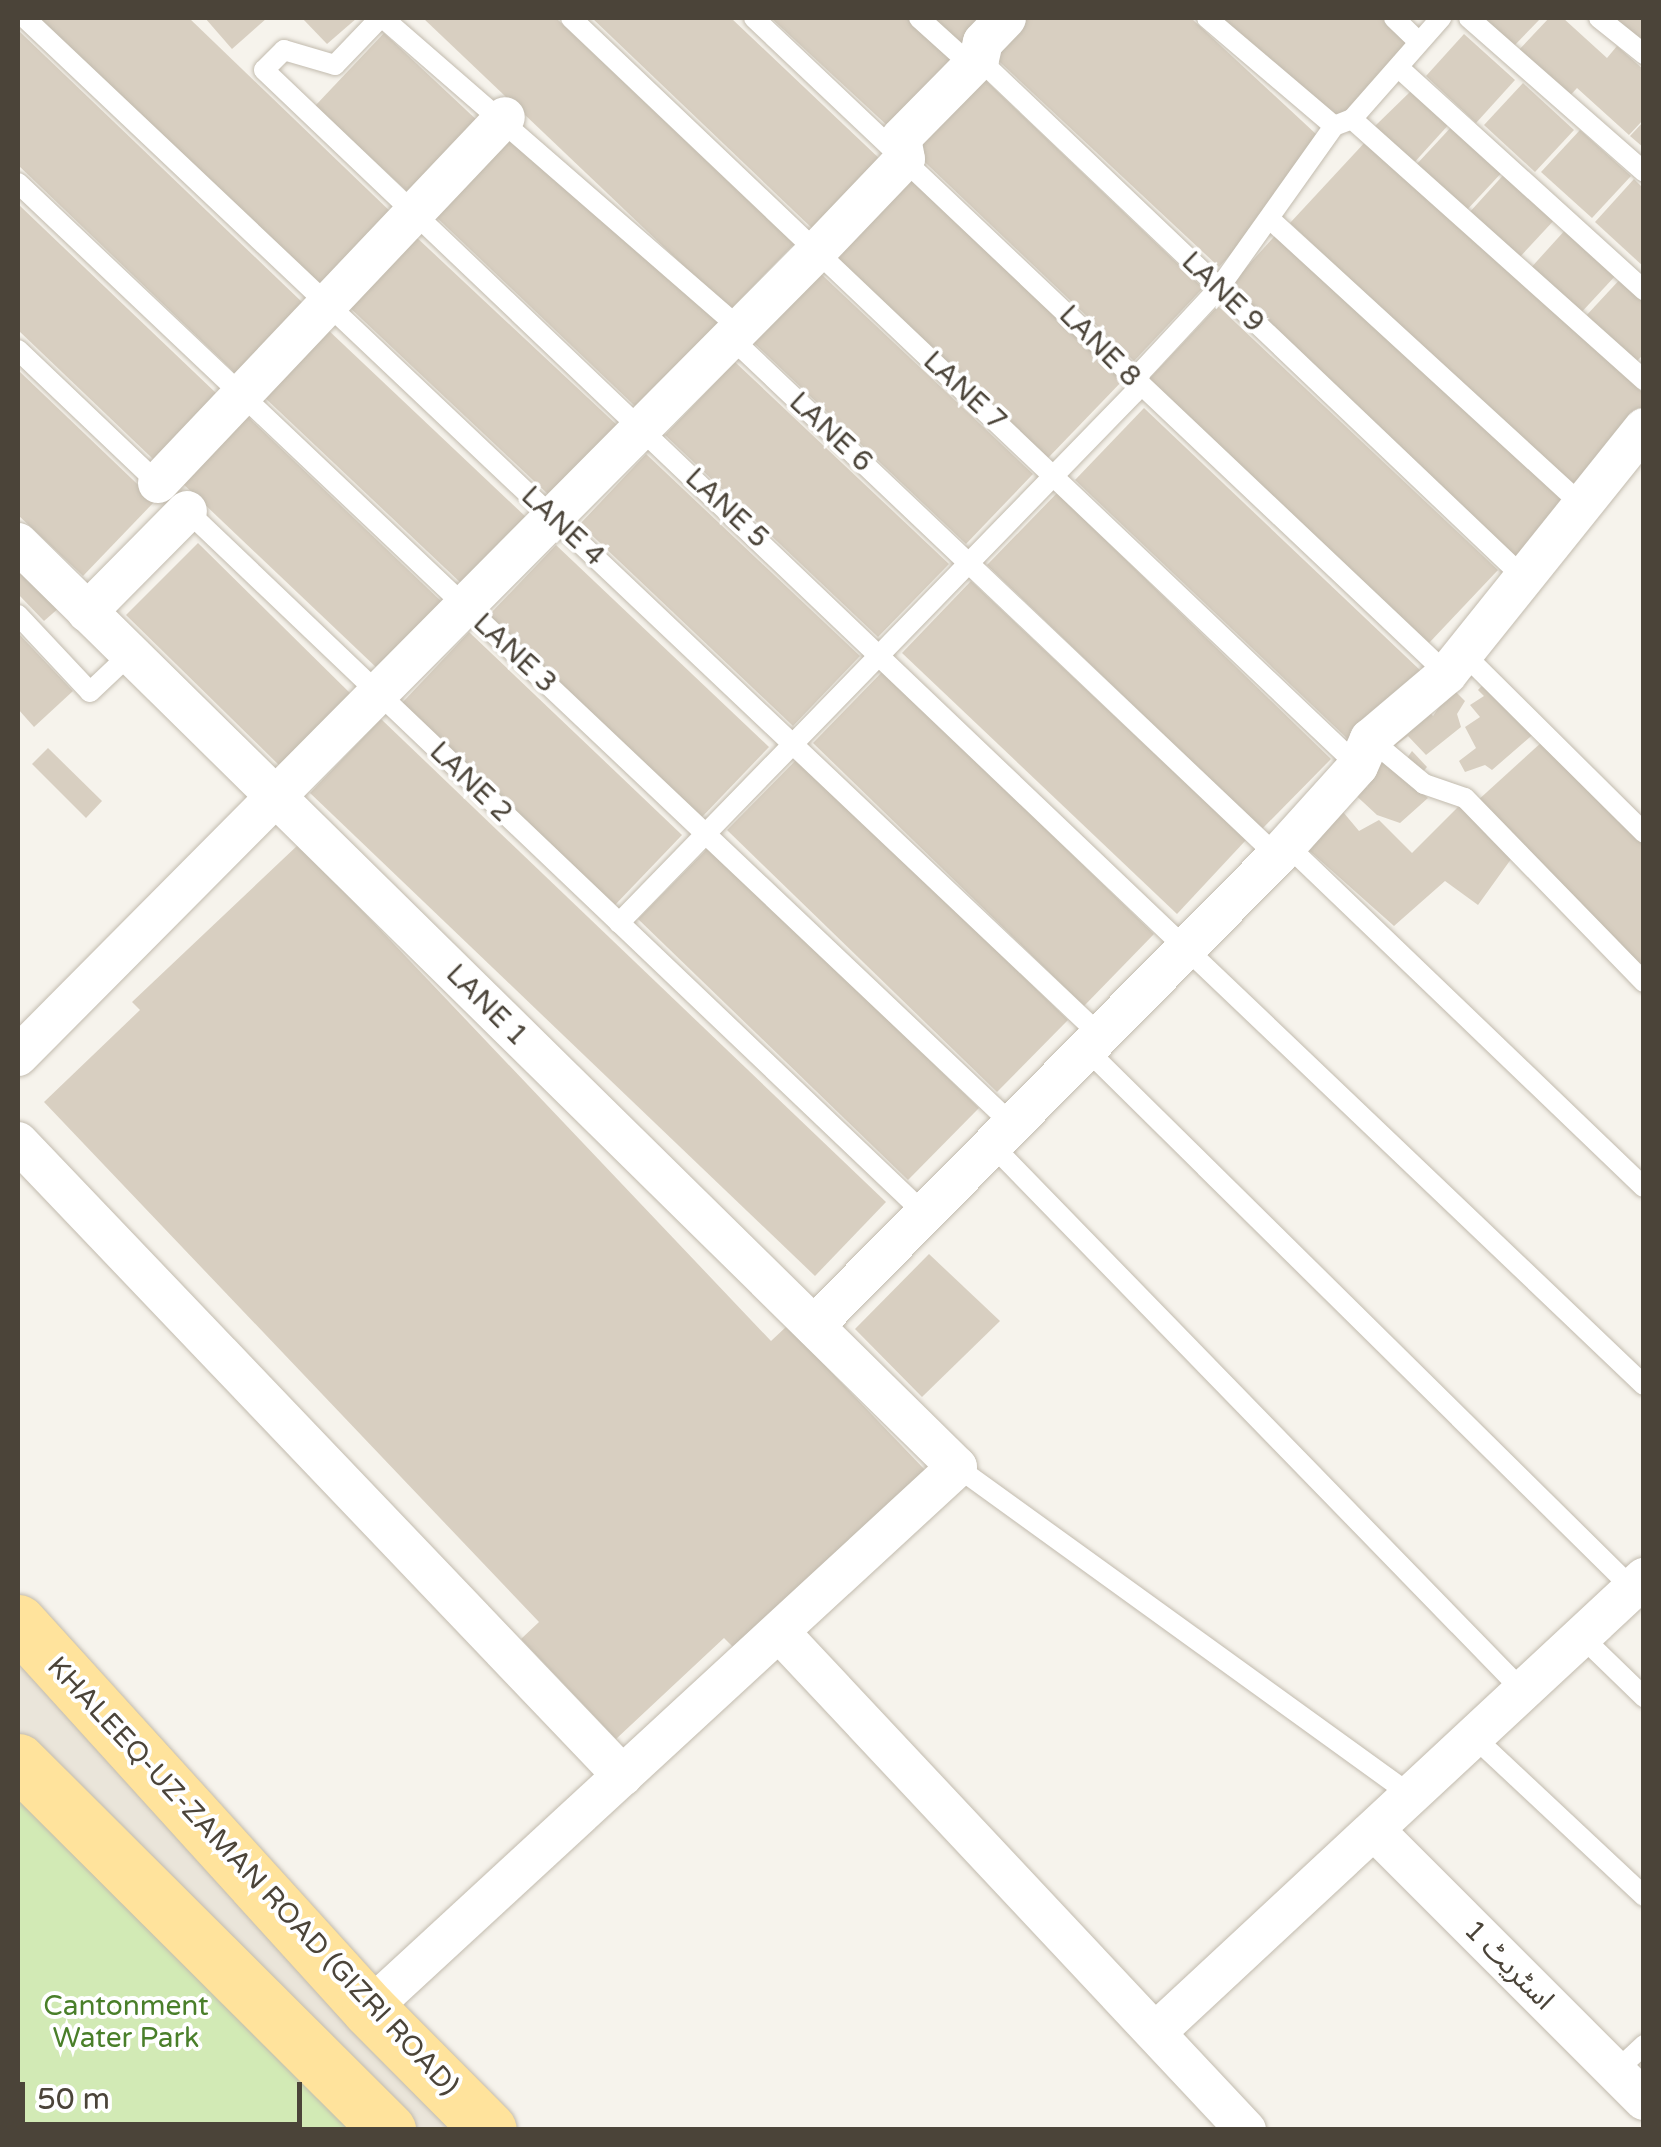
<!DOCTYPE html>
<html>
<head>
<meta charset="utf-8">
<style>
	body { margin:0 }
	#map { position:relative; width:1661px; height:2147px; overflow:hidden; background:#f6f3ec; font-family:"Varela Round","Noto Sans Arabic",sans-serif }
	div>[style] { position:absolute }
	[style*='--x'] { left:calc(var(--x)*1px); top:calc(var(--y)*1px); width:calc(var(--w)*1px); rotate:calc(var(--a)*1deg) }
	.residential>* { inset:0; background:#eae5da }
	.green>* { inset:0; background:#d2eab5 }
	.building>* { inset:0; background:#d8cfc1 }
	.roads { filter:drop-shadow(0 0 2px #c2bbae) drop-shadow(0 0 2px #c2bbae) }
	.lane>* { height:20px; margin:-10px; padding:0 10px; transform-origin:10px; border-radius:10px; background:#fff }
	.street>* { height:40px; margin:-20px; padding:0 20px; transform-origin:20px; border-radius:20px; background:#fff }
	.primary>* { height:55px; margin:-27.5px; padding:0 27.5px; transform-origin:27.5px; border-radius:27.5px; background:#ffe39c }
	span { translate:-50% -50%; white-space:nowrap; text-align:center; line-height:1.15; -webkit-text-stroke:8px #fff; paint-order:stroke }
	.street-label { font-size:28px; color:#4b4439 }
	.park-label { font-size:28px; color:#4a7f2a }
	.frame { position:absolute; inset:0; border:20px solid #4b4439; pointer-events:none }
	.scale { position:absolute; left:20px; top:2082px; width:282px; height:45px; box-sizing:border-box; border:5px solid #4b4439; border-top:0; padding-left:12px; font-size:30px; line-height:35px; white-space:nowrap; color:#4b4439; -webkit-text-stroke:8px #fff; paint-order:stroke }
</style>
</head>
<body>
<div id="map">
	<div class="residential">
		<i style="clip-path:polygon(18px 1652px,456px 2129px,18px 2129px)"></i>
	</div>
	<div class="green">
		<i style="clip-path:polygon(18px 1761px,388px 2129px,18px 2129px)"></i>
	</div>
	<div class="building">
		<i style="clip-path:polygon(39px 18px,189px 18px,394px 215px,322px 289px)"></i>
		<i style="clip-path:polygon(205px 18px,267px 18px,232px 49px)"></i>
		<i style="clip-path:polygon(302px 18px,357px 18px,327px 44px)"></i>
		<i style="clip-path:polygon(423px 18px,556px 18px,794px 244px,730px 310px)"></i>
		<i style="clip-path:polygon(592px 18px,731px 18px,882px 161px,815px 231px)"></i>
		<i style="clip-path:polygon(771px 18px,909px 18px,959px 65px,891px 129px)"></i>
		<i style="clip-path:polygon(926px 18px,994px 18px,962px 51px)"></i>
		<i style="clip-path:polygon(1019px 18px,1191px 18px,1331px 148px,1219px 267px,988px 51px)"></i>
		<i style="clip-path:polygon(1208px 18px,1393px 18px,1422px 44px,1336px 136px)"></i>
		<i style="clip-path:polygon(1478px 18px,1541px 18px,1512px 48px)"></i>
		<i style="clip-path:polygon(1549px 18px,1563px 18px,1607px 58px,1617px 46px,1644px 70px,1644px 119px,1629px 135px,1577px 88px,1567px 99px,1516px 53px)"></i>
		<i style="clip-path:polygon(1610px 18px,1644px 18px,1644px 41px)"></i>
		<i style="clip-path:polygon(18px 30px,303px 303px,235px 373px,18px 165px)"></i>
		<i style="clip-path:polygon(384px 33px,481px 124px,412px 196px,315px 106px)"></i>
		<i style="clip-path:polygon(1464px 34px,1515px 80px,1476px 123px,1426px 76px)"></i>
		<i style="clip-path:polygon(979px 74px,1203px 288px,1134px 361px,909px 147px)"></i>
		<i style="clip-path:polygon(1523px 83px,1574px 130px,1535px 172px,1484px 125px)"></i>
		<i style="clip-path:polygon(1413px 89px,1451px 122px,1412px 165px,1374px 127px)"></i>
		<i style="clip-path:polygon(1644px 121px,1644px 148px,1630px 136px)"></i>
		<i style="clip-path:polygon(1454px 124px,1505px 169px,1465px 212px,1415px 166px)"></i>
		<i style="clip-path:polygon(1580px 130px,1631px 176px,1592px 218px,1541px 172px)"></i>
		<i style="clip-path:polygon(510px 132px,720px 321px,637px 408px,432px 213px)"></i>
		<i style="clip-path:polygon(1367px 140px,1644px 394px,1644px 411px,1573px 487px,1290px 223px)"></i>
		<i style="clip-path:polygon(1507px 171px,1557px 217px,1518px 259px,1468px 214px)"></i>
		<i style="clip-path:polygon(914px 175px,1126px 377px,1047px 459px,835px 258px)"></i>
		<i style="clip-path:polygon(1634px 179px,1644px 189px,1644px 267px,1595px 222px)"></i>
		<i style="clip-path:polygon(18px 204px,216px 393px,153px 459px,18px 330px)"></i>
		<i style="clip-path:polygon(1567px 228px,1617px 274px,1578px 316px,1528px 271px)"></i>
		<i style="clip-path:polygon(1280px 230px,1570px 503px,1517px 559px,1227px 289px)"></i>
		<i style="clip-path:polygon(414px 235px,618px 426px,551px 497px,347px 305px)"></i>
		<i style="clip-path:polygon(819px 272px,1033px 474px,966px 544px,753px 342px)"></i>
		<i style="clip-path:polygon(1623px 276px,1644px 295px,1644px 354px,1634px 364px,1584px 318px)"></i>
		<i style="clip-path:polygon(1218px 306px,1498px 570px,1429px 643px,1149px 379px)"></i>
		<i style="clip-path:polygon(326px 328px,527px 518px,463px 585px,262px 395px)"></i>
		<i style="clip-path:polygon(735px 362px,949px 564px,878px 637px,665px 435px)"></i>
		<i style="clip-path:polygon(18px 370px,155px 501px,83px 576px,18px 515px)"></i>
		<i style="clip-path:polygon(1144px 408px,1421px 671px,1352px 743px,1075px 480px)"></i>
		<i style="clip-path:polygon(245px 414px,443px 603px,379px 670px,180px 481px)"></i>
		<i style="clip-path:polygon(646px 454px,860px 656px,793px 726px,580px 524px)"></i>
		<i style="clip-path:polygon(1057px 493px,1331px 759px,1262px 829px,987px 565px)"></i>
		<i style="clip-path:polygon(198px 543px,356px 699px,285px 771px,126px 615px)"></i>
		<i style="clip-path:polygon(556px 545px,769px 747px,702px 817px,489px 615px)"></i>
		<i style="clip-path:polygon(18px 564px,60px 607px,44px 621px,18px 594px)"></i>
		<i style="clip-path:polygon(971px 581px,1246px 840px,1177px 914px,902px 653px)"></i>
		<i style="clip-path:polygon(469px 632px,682px 835px,615px 905px,402px 703px)"></i>
		<i style="clip-path:polygon(18px 633px,73px 691px,34px 727px,18px 709px)"></i>
		<i style="clip-path:polygon(883px 671px,1154px 934px,1084px 1006px,813px 743px)"></i>
		<i style="clip-path:polygon(1489px 678px,1537px 731px,1492px 770px,1485px 765px,1465px 772px,1459px 761px,1476px 748px,1465px 727px,1480px 717px,1470px 705px,1484px 696px,1478px 690px)"></i>
		<i style="clip-path:polygon(1452px 688px,1465px 701px,1457px 714px,1461px 727px,1426px 755px,1408px 736px,1396px 745px,1377px 728px,1414px 695px,1433px 716px)"></i>
		<i style="clip-path:polygon(381px 719px,886px 1202px,815px 1276px,310px 793px)"></i>
		<i style="clip-path:polygon(1543px 741px,1644px 842px,1644px 969px,1476px 802px)"></i>
		<i style="clip-path:polygon(48px 748px,102px 801px,86px 818px,32px 764px)"></i>
		<i style="clip-path:polygon(1412px 751px,1427px 767px,1421px 774px,1405px 761px)"></i>
		<i style="clip-path:polygon(1380px 754px,1428px 798px,1400px 823px,1377px 815px,1336px 777px,1346px 765px,1368px 788px,1362px 774px)"></i>
		<i style="clip-path:polygon(798px 758px,1068px 1020px,997px 1092px,727px 830px)"></i>
		<i style="clip-path:polygon(1333px 800px,1359px 831px,1379px 820px,1412px 853px,1459px 806px,1514px 855px,1478px 905px,1445px 881px,1394px 926px,1294px 837px)"></i>
		<i style="clip-path:polygon(299px 844px,771px 1341px,787px 1326px,926px 1471px,736px 1650px,724px 1638px,616px 1739px,521px 1639px,539px 1622px,44px 1102px,140px 1010px,132px 1002px)"></i>
		<i style="clip-path:polygon(709px 847px,979px 1108px,908px 1180px,638px 919px)"></i>
		<i style="clip-path:polygon(929px 1254px,1000px 1321px,922px 1397px,855px 1329px)"></i>
	</div>
	<div class="roads">
		<div class="lane">
			<i style="--x:25;--y:18;--w:1481;--a:43.41"></i>
			<i style="--x:380;--y:18;--w:65;--a:133.8"></i>
			<i style="--x:335;--y:65;--w:53;--a:-163.6"></i>
			<i style="--x:284;--y:50;--w:28;--a:135"></i>
			<i style="--x:264;--y:70;--w:1906;--a:43.62"></i>
			<i style="--x:383;--y:18;--w:462;--a:41"></i>
			<i style="--x:732;--y:321;--w:31;--a:68"></i>
			<i style="--x:744;--y:350;--w:735;--a:43.51"></i>
			<i style="--x:571;--y:18;--w:1086;--a:43.54"></i>
			<i style="--x:754;--y:18;--w:954;--a:43.43"></i>
			<i style="--x:919;--y:18;--w:55;--a:42.1"></i>
			<i style="--x:960;--y:55;--w:19;--a:12"></i>
			<i style="--x:979;--y:59;--w:748;--a:43.59"></i>
			<i style="--x:1207;--y:18;--w:167;--a:40.4"></i>
			<i style="--x:1394;--y:18;--w:30;--a:44"></i>
			<i style="--x:1469;--y:18;--w:233;--a:41.3"></i>
			<i style="--x:1599;--y:18;--w:58;--a:38.7"></i>
			<i style="--x:1399;--y:68;--w:331;--a:42.2"></i>
			<i style="--x:1352;--y:119;--w:392;--a:41.8"></i>
			<i style="--x:18;--y:183;--w:1369;--a:43.43"></i>
			<i style="--x:1270;--y:219;--w:419;--a:42.5"></i>
			<i style="--x:18;--y:350;--w:197;--a:43.6"></i>
			<i style="--x:182;--y:506;--w:1026;--a:43.62"></i>
			<i style="--x:18;--y:615;--w:105;--a:46.9"></i>
			<i style="--x:90;--y:692;--w:55;--a:-43.5"></i>
			<i style="--x:1463;--y:653;--w:255;--a:44.8"></i>
			<i style="--x:1370;--y:739;--w:70;--a:39.8"></i>
			<i style="--x:1424;--y:784;--w:43;--a:18.9"></i>
			<i style="--x:1465;--y:798;--w:257;--a:45.8"></i>
			<i style="--x:1287;--y:845;--w:494;--a:43.8"></i>
			<i style="--x:619;--y:923;--w:739;--a:-45.82"></i>
			<i style="--x:1134;--y:393;--w:22;--a:-72"></i>
			<i style="--x:1141;--y:372;--w:115;--a:-47.1"></i>
			<i style="--x:1219;--y:288;--w:199;--a:-54.6"></i>
			<i style="--x:1334;--y:126;--w:19;--a:-21"></i>
			<i style="--x:1352;--y:119;--w:135;--a:-48.6"></i>
			<i style="--x:1087;--y:1050;--w:766;--a:44.63"></i>
			<i style="--x:992;--y:1145;--w:762;--a:45.8"></i>
			<i style="--x:957;--y:1467;--w:560;--a:35.85"></i>
			<i style="--x:1581;--y:1636;--w:88;--a:44.1"></i>
			<i style="--x:1474;--y:1737;--w:233;--a:43.1"></i>
			<i style="--x:1615;--y:2072;--w:40;--a:-43"></i>
		</div>
		<div class="street">
			<i style="--x:158;--y:483;--w:504;--a:-46.53"></i>
			<i style="--x:18;--y:543;--w:1317;--a:44.54"></i>
			<i style="--x:957;--y:1467;--w:800;--a:137.33"></i>
			<i style="--x:87;--y:612;--w:142;--a:-45.3"></i>
			<i style="--x:18;--y:1056;--w:1134;--a:-45.21"></i>
			<i style="--x:817;--y:251;--w:127;--a:-46.3"></i>
			<i style="--x:905;--y:159;--w:21;--a:-101"></i>
			<i style="--x:901;--y:138;--w:111;--a:-45.4"></i>
			<i style="--x:979;--y:59;--w:17;--a:-77"></i>
			<i style="--x:983;--y:42;--w:33;--a:-46"></i>
			<i style="--x:18;--y:1142;--w:876;--a:46.34"></i>
			<i style="--x:814;--y:1326;--w:660;--a:-45.43"></i>
			<i style="--x:1277;--y:856;--w:121;--a:-48"></i>
			<i style="--x:1358;--y:766;--w:30;--a:-66"></i>
			<i style="--x:1370;--y:739;--w:101;--a:-40.2"></i>
			<i style="--x:1447;--y:674;--w:315;--a:-51.3"></i>
			<i style="--x:781;--y:1634;--w:680;--a:46.85"></i>
			<i style="--x:1374;--y:1830;--w:382;--a:45"></i>
			<i style="--x:1156;--y:2032;--w:667;--a:-42.93"></i>
		</div>
		<div class="primary">
			<i style="--x:18;--y:1622;--w:522;--a:47.79"></i>
			<i style="--x:369;--y:2009;--w:170;--a:45.2"></i>
			<i style="--x:18;--y:1761;--w:523;--a:44.92"></i>
		</div>
	</div>
	<div class="street-label">
		<span style="left:1223px;top:292px;rotate:44deg">LANE 9</span>
		<span style="left:1100px;top:346px;rotate:45deg">LANE 8</span>
		<span style="left:965px;top:391px;rotate:43deg">LANE 7</span>
		<span style="left:831px;top:432px;rotate:43deg">LANE 6</span>
		<span style="left:727px;top:508px;rotate:43deg">LANE 5</span>
		<span style="left:563px;top:526px;rotate:43deg">LANE 4</span>
		<span style="left:515px;top:653px;rotate:43deg">LANE 3</span>
		<span style="left:471px;top:782px;rotate:44deg">LANE 2</span>
		<span style="left:487px;top:1005px;rotate:45deg">LANE 1</span>
		<span style="left:253px;top:1876px;rotate:47deg">KHALEEQ-UZ-ZAMAN ROAD (GIZRI ROAD)</span>
		<span style="left:1509px;top:1965px;rotate:45deg">اسٹریٹ 1</span>
	</div>
	<div class="park-label">
		<span style="left:126px;top:2022px">Cantonment<br>Water Park</span>
	</div>
	<div class="frame"></div>
	<div class="scale">50 m</div>
</div>
</body>
</html>
